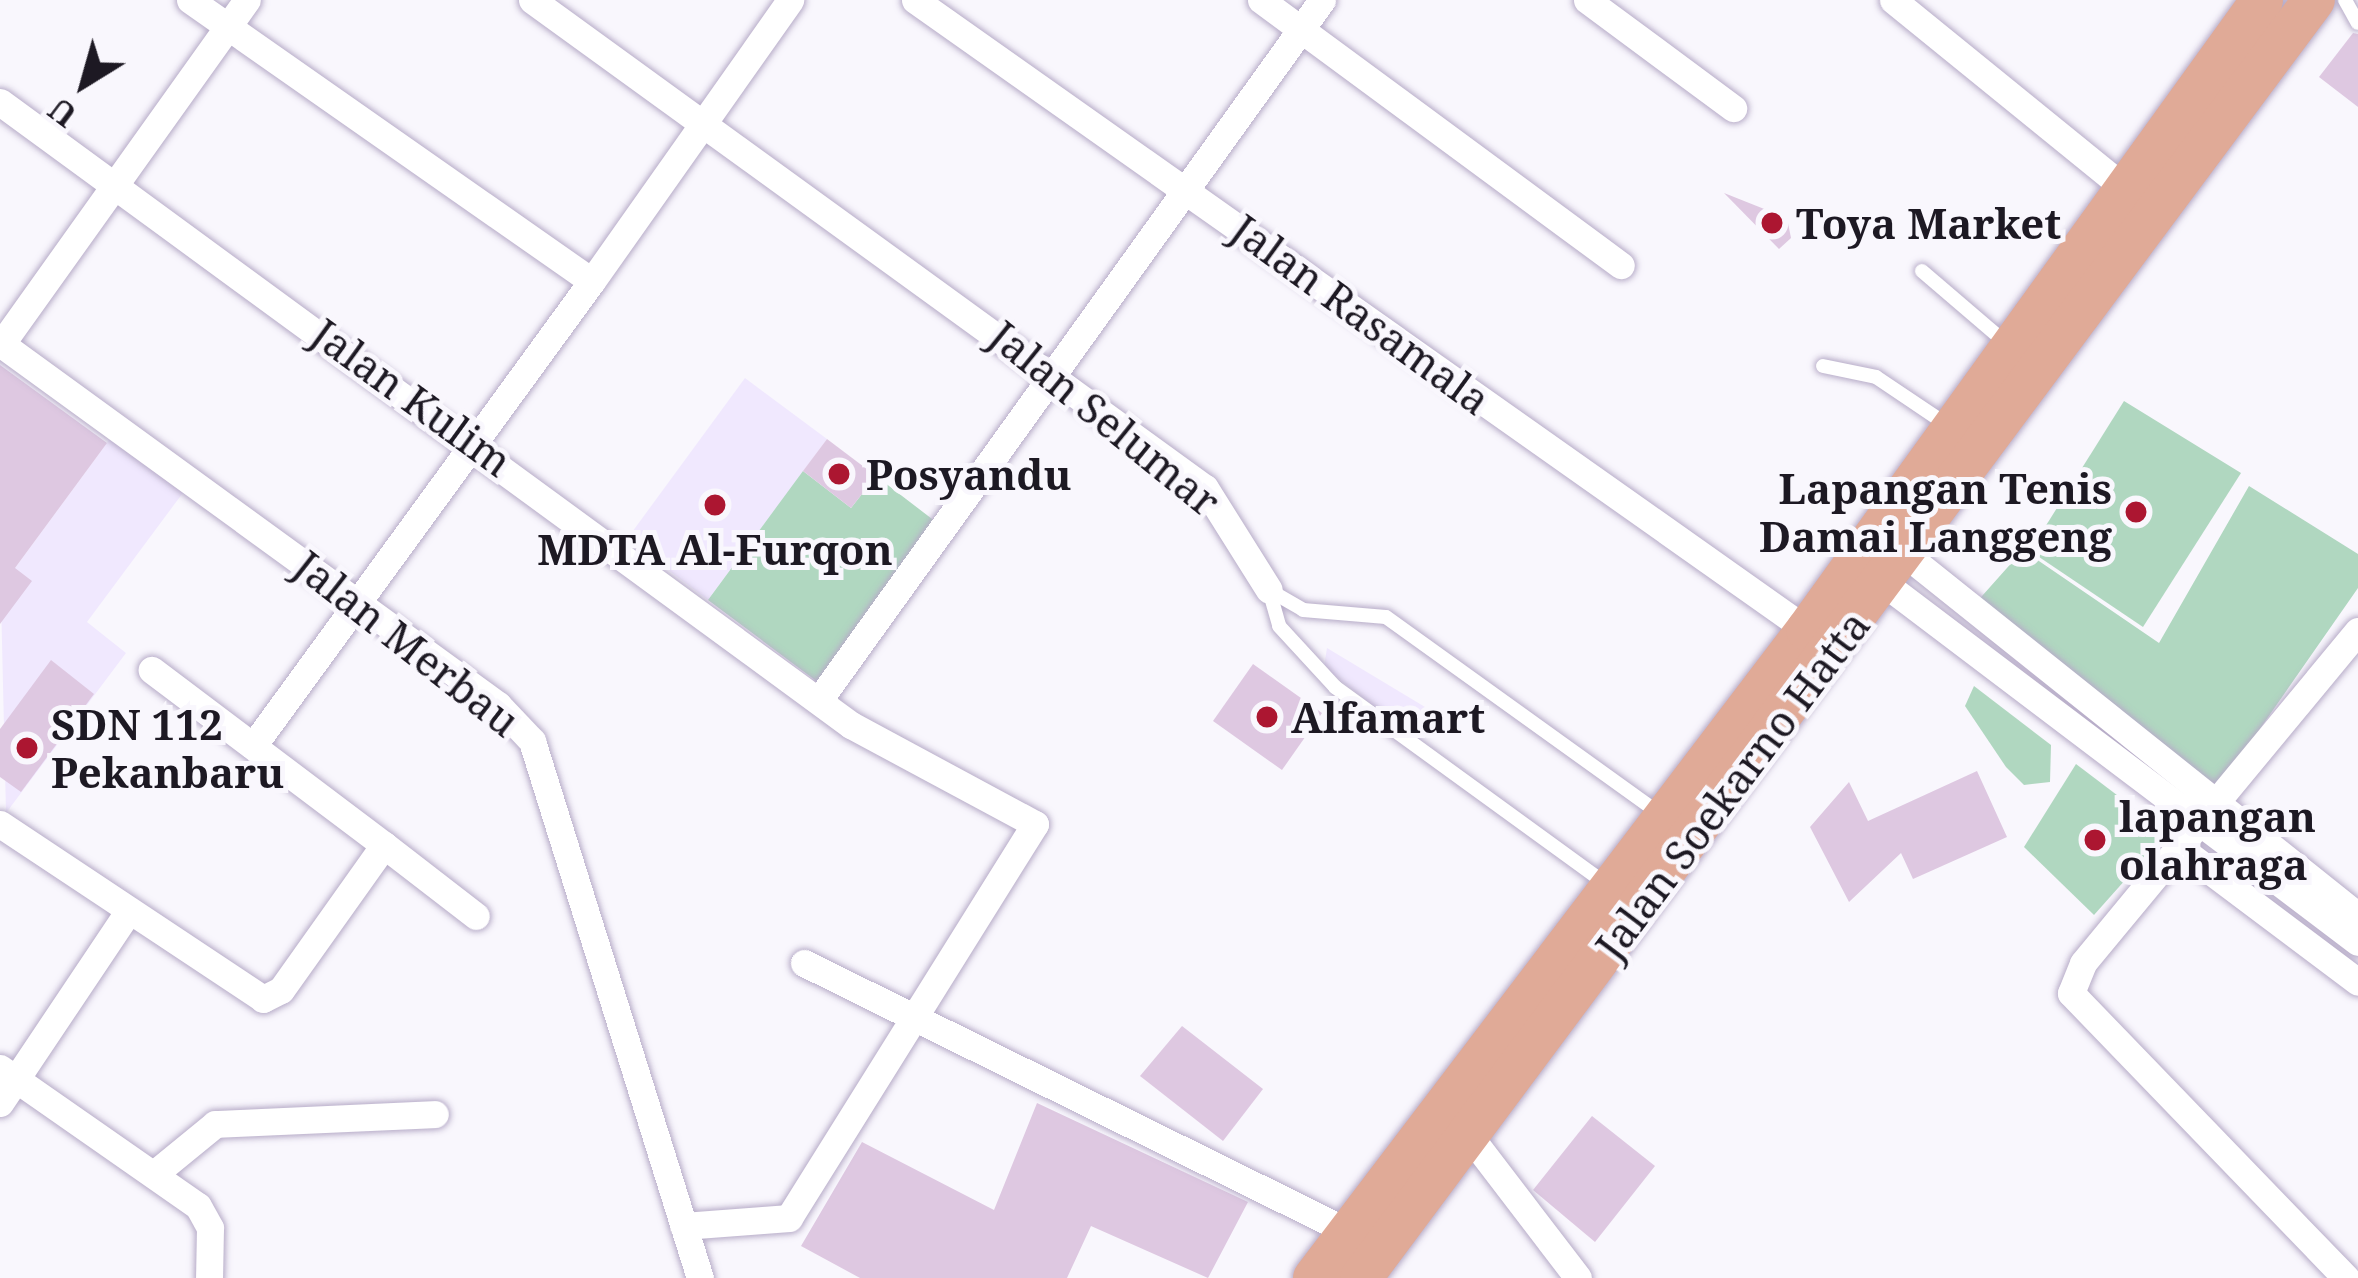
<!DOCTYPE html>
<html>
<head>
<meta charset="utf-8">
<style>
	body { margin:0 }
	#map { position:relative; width:2358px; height:1278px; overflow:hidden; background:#f9f7fd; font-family:"Noto Serif",serif }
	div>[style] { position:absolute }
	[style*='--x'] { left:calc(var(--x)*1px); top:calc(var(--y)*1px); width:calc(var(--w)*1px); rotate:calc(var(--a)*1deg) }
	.built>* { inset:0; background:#f0e8fe }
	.green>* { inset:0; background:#b0d7c0 }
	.building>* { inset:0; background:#dec8e1 }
	.roads { filter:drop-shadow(0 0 3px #b7acc8) drop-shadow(0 0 3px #b7acc8) }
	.service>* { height:14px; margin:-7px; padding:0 7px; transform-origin:7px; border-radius:7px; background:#fff }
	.minor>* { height:27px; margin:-13.5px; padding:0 13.5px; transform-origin:13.5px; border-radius:13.5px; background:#fff }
	.primary>* { height:42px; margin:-21px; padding:0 21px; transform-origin:21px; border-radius:21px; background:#e0aa97 }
	.dots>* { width:33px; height:33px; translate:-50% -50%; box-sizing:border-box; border:6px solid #f9f7fd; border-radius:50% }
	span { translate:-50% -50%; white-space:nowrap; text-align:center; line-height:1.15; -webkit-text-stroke:10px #f9f7fd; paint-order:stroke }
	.poi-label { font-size:42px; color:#1d1923; font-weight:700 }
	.left { translate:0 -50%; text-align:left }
	.right { translate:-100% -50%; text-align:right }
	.street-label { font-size:42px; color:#1d1923 }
	.north { position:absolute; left:24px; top:24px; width:120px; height:120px; -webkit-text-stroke:9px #f9f7fd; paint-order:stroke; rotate:217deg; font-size:33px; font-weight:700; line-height:48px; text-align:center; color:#1d1923 }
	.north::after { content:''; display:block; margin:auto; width:42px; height:54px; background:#1d1923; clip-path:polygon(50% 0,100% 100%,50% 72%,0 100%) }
</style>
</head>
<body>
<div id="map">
	<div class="built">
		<i style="clip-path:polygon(745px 378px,827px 439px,708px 600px,627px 539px)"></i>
		<i style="clip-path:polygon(112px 436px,185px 490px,87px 622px,126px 653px,6px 813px,0 557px,15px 568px)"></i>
		<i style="clip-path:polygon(1327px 648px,1425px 707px,1424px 729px,1402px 729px,1324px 667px)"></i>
	</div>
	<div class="green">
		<i style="clip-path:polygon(2124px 401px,2241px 473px,2143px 627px,2030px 551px)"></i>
		<i style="clip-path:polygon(803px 471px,851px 508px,876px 476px,936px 522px,819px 683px,708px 600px)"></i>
		<i style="clip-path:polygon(2249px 486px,2358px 554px,2358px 588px,2218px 789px,1974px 605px,2023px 550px,2159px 643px)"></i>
		<i style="clip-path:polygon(1974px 686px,2051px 745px,2050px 782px,2024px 785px,2006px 767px,1965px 706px)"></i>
		<i style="clip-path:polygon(2076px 764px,2167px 833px,2094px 915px,2024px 847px)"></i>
	</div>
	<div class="building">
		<i style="clip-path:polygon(2353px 33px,2358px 34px,2358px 107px,2319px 77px)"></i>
		<i style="clip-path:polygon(1724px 193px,1787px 218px,1791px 238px,1779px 249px)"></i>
		<i style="clip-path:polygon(0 365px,107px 443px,15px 568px,32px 581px,0 624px)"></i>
		<i style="clip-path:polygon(827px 439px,876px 476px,851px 508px,803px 471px)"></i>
		<i style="clip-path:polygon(51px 660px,94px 694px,21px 792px,0 777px,0 729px)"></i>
		<i style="clip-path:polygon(1253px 664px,1322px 713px,1282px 770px,1213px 721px)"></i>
		<i style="clip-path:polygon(1977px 771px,2007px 837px,1913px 879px,1901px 853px,1849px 902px,1810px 827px,1849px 782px,1868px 821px)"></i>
		<i style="clip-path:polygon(1182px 1026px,1263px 1089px,1223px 1141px,1140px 1076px)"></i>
		<i style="clip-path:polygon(1037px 1103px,1248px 1202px,1208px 1278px,1091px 1226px,1067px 1278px,860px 1278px,801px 1246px,862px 1142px,994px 1210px)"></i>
		<i style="clip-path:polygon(1592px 1116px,1655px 1166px,1595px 1242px,1533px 1190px)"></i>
	</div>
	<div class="roads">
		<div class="service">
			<i style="--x:2345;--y:0;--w:26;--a:61"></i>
			<i style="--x:1922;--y:271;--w:111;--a:40.6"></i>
			<i style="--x:1823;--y:366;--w:54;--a:11.7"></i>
			<i style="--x:1876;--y:377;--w:84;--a:33.9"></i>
			<i style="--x:1269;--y:590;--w:39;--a:30"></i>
			<i style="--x:1303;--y:610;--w:83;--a:4.8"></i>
			<i style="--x:1386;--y:617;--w:337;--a:35.7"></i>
			<i style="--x:1269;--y:590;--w:37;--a:74"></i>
			<i style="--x:1279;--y:626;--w:83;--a:47.4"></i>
			<i style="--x:1335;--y:687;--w:335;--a:36"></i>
		</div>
		<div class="minor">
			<i style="--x:190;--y:0;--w:490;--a:35"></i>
			<i style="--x:592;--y:281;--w:344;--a:-54.8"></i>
			<i style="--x:532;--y:0;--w:831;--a:35.95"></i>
			<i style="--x:1205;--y:488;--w:120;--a:57.9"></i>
			<i style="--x:915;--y:0;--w:1092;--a:35.23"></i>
			<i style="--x:1261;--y:0;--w:447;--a:36.4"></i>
			<i style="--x:1587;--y:0;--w:182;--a:36.5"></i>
			<i style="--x:1893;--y:0;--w:295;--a:39.1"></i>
			<i style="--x:0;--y:102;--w:1055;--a:36.21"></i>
			<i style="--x:851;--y:725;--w:209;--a:28.3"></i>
			<i style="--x:1035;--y:824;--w:464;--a:122"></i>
			<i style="--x:789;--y:1218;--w:106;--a:175.7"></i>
			<i style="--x:0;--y:343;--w:616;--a:36.01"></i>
			<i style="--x:498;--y:705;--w:50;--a:46.6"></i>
			<i style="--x:532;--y:741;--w:563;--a:72.63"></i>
			<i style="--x:0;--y:346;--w:425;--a:-54.5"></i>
			<i style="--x:1905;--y:554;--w:580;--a:38.63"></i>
			<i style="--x:1885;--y:584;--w:593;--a:37.12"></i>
			<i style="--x:819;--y:700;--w:862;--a:-54.3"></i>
			<i style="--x:253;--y:746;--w:575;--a:-53.91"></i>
			<i style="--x:0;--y:824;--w:316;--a:33.6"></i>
			<i style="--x:263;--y:999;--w:20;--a:-27"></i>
			<i style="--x:281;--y:990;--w:178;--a:-54.6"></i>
			<i style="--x:384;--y:845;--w:291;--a:-143"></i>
			<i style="--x:384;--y:845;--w:116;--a:37.7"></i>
			<i style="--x:2181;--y:849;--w:221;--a:36.9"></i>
			<i style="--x:804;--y:963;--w:608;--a:26.27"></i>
			<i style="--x:0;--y:1068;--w:241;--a:34.9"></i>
			<i style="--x:198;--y:1206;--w:25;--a:61"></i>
			<i style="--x:210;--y:1228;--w:50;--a:91.1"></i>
			<i style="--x:0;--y:1103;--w:226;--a:-56.2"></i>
			<i style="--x:1468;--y:1134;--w:181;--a:52.6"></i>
			<i style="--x:154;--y:1174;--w:79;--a:-39.3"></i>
			<i style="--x:215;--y:1124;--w:220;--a:-2.6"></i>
			<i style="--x:2346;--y:1278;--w:396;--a:-134"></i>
			<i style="--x:2071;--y:993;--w:32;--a:-68"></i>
			<i style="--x:2083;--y:963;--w:431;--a:-50.4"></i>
		</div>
		<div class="primary">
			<i style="--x:1314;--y:1278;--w:814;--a:-52.74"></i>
			<i style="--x:1807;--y:630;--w:777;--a:-54.16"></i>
			<i style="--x:1361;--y:1278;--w:1594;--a:-53.29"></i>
		</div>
	</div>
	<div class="dots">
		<i style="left:1772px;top:223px;background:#ac1631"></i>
		<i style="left:839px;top:474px;background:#ac1631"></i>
		<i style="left:715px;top:505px;background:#ac1631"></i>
		<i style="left:2136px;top:512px;background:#ac1631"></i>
		<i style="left:1267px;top:717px;background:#ac1631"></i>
		<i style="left:27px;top:748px;background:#ac1631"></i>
		<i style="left:2095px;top:840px;background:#ac1631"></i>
	</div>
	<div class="poi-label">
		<span class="left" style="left:1796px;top:223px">Toya Market</span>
		<span class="left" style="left:866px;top:474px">Posyandu</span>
		<span class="right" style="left:2112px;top:512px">Lapangan Tenis<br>Damai Langgeng</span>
		<span style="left:715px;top:549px">MDTA Al-Furqon</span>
		<span class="left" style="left:1291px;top:717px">Alfamart</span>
		<span class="left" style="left:51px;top:748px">SDN 112<br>Pekanbaru</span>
		<span class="left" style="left:2119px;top:840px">lapangan<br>olahraga</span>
	</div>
	<div class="street-label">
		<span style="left:1361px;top:314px;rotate:36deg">Jalan Rasamala</span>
		<span style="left:412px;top:397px;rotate:36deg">Jalan Kulim</span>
		<span style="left:1105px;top:418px;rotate:39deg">Jalan Selumar</span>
		<span style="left:407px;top:643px;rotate:38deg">Jalan Merbau</span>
		<span style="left:1732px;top:785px;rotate:-53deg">Jalan Soekarno Hatta</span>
	</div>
	<div class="north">U</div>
</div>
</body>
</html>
